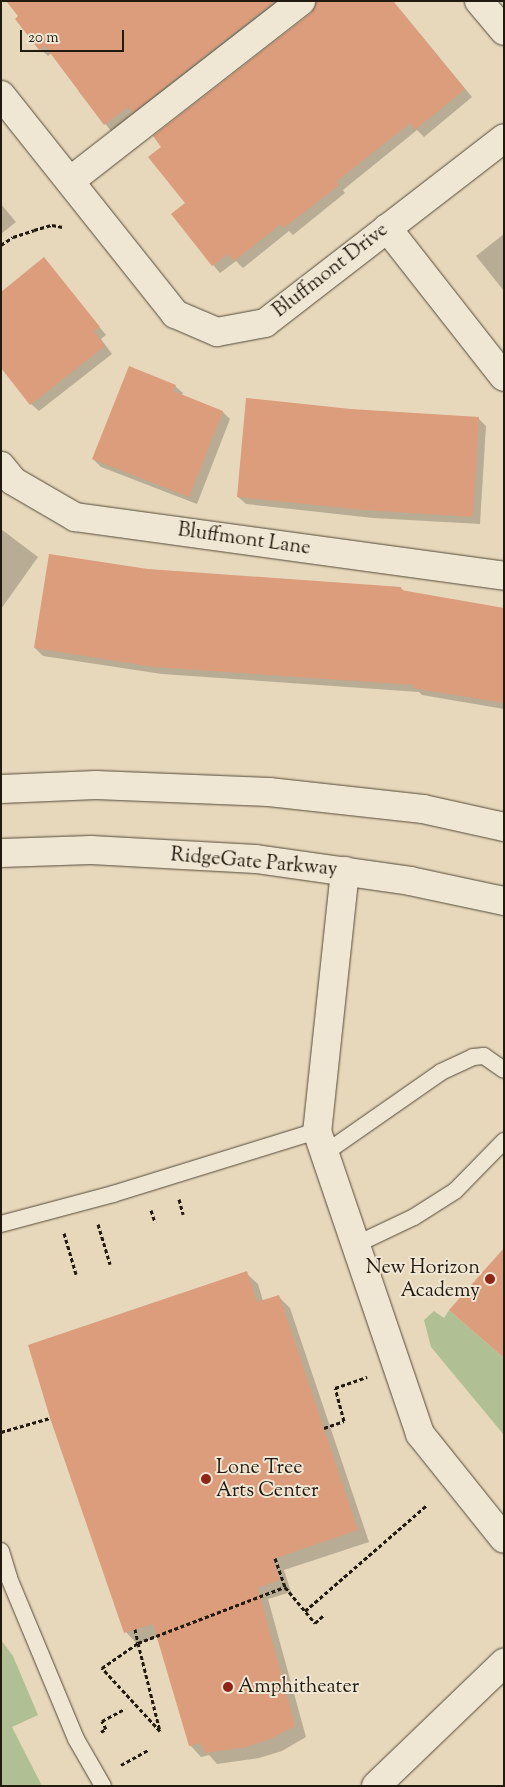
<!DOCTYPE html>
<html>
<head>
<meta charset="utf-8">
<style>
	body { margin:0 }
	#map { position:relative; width:505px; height:1787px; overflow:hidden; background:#e7d8bb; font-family:"Sorts Mill Goudy",serif }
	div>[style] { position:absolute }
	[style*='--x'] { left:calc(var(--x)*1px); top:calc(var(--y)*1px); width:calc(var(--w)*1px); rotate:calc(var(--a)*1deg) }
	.green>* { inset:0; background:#b1c094 }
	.shadow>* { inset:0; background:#0003 }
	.building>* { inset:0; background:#db9d7c }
	.path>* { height:3px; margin-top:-1.5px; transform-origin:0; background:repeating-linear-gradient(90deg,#231a0f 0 4px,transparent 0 6.5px) }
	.roads { filter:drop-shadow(0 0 1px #544a3a) drop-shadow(0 0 1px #544a3a) }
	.lane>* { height:16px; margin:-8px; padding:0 8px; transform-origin:8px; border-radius:8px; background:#efe6d3 }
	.street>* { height:28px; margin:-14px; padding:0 14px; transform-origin:14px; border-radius:14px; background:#efe6d3 }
	.secondary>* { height:28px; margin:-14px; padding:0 14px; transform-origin:14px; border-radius:14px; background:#efe6d3 }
	.dots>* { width:14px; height:14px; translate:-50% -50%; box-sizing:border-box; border:2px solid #efe6d3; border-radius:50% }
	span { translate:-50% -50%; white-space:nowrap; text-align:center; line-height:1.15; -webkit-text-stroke:4px #efe6d3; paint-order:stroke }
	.street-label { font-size:20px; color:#231a0f }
	.poi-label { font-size:20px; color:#231a0f }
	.right { translate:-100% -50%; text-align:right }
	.left { translate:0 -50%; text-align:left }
	.frame { position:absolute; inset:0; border:2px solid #231a0f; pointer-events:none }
	.scale { position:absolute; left:20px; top:30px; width:104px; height:22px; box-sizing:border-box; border:2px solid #231a0f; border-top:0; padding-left:6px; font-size:15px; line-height:18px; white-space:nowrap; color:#231a0f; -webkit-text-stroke:4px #efe6d3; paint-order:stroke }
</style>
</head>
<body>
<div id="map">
	<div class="green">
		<i style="clip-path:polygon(449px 1310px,504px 1358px,504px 1435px,431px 1347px,424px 1320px,434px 1311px,444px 1318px)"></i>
		<i style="clip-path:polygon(1px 1640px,13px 1656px,38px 1715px,12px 1727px,42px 1786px,1px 1786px)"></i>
	</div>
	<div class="shadow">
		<i style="clip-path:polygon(25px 1px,292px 1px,112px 132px,79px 92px,80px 90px,52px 53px,48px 56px,40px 49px,19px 16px)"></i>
		<i style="clip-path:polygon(393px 1px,472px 97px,424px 137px,417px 130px,343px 190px,345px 193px,293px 235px,289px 231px,243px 268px,236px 261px,220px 273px,213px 265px,186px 204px,312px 14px)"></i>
		<i style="clip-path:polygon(1px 204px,16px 222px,1px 234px)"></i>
		<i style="clip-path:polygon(504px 234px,504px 291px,476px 256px)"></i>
		<i style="clip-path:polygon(44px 259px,106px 335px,101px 339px,112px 354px,39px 411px,31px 404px)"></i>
		<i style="clip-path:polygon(175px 386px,183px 393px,182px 395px,223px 412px,230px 419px,197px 504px,101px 467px,93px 459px)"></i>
		<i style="clip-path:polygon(350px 410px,479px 419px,486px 426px,480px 524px,373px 518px,246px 504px,238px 497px)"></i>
		<i style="clip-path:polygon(1px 529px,38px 557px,1px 609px)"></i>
		<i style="clip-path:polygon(148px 571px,401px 588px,405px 592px,504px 609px,504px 709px,422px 695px,419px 692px,162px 674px,43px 656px,35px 648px)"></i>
		<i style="clip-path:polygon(246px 1273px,258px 1284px,263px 1301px,278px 1296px,290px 1308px,369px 1542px,284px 1570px,291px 1592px,268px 1599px,306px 1737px,282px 1751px,259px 1758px,217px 1764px,209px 1755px,201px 1757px,190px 1745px,158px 1637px,137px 1644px,126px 1632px)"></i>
	</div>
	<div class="building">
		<i style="clip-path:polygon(6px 1px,275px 1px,133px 112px,128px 107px,104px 125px,45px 46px,39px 50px,15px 19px,18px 16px)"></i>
		<i style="clip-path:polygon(316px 1px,393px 1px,465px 89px,415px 130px,410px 123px,336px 182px,339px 185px,284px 228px,281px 224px,234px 261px,228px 254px,212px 266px,171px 214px,185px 203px,148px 157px,161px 147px,153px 136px,311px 13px)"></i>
		<i style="clip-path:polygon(44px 257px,100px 327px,94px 331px,105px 346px,30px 405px,1px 368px,1px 292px)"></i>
		<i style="clip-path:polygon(129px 366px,176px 385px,173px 391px,223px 411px,189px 497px,92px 459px)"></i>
		<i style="clip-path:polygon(246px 398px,351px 409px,479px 417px,473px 517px,364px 510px,237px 497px)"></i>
		<i style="clip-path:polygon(49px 554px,148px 569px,401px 587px,401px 590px,504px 608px,504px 703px,413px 688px,414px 685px,154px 667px,34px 648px)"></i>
		<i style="clip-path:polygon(504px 1248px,504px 1358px,449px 1310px)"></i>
		<i style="clip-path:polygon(247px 1271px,257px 1302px,279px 1295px,358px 1530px,273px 1559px,280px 1580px,258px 1588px,295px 1726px,270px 1739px,247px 1747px,205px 1753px,201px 1743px,189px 1746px,153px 1624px,124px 1633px,50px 1418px,28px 1345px)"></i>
	</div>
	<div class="path">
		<i style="--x:1;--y:245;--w:14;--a:-34"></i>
		<i style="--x:13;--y:237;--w:22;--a:-18"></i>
		<i style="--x:34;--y:230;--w:19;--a:-16"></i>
		<i style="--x:52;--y:225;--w:11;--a:10"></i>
		<i style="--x:179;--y:1199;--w:16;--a:75"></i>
		<i style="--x:151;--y:1210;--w:13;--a:72"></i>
		<i style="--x:98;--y:1224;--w:42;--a:73.3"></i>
		<i style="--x:64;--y:1233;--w:43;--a:73.7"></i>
		<i style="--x:324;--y:1428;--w:21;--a:-19"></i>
		<i style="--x:344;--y:1421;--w:34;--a:-105"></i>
		<i style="--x:335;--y:1388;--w:34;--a:-19"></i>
		<i style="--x:1;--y:1432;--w:51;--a:-15.9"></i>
		<i style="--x:275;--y:1558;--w:31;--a:71"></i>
		<i style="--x:305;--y:1611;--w:162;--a:-41"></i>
		<i style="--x:135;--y:1629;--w:14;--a:78"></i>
		<i style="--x:138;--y:1643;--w:91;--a:76"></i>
		<i style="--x:160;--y:1731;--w:86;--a:-132.6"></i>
		<i style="--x:102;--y:1668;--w:44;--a:-34.8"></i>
		<i style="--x:138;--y:1643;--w:157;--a:-20.9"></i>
		<i style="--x:285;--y:1587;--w:47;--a:50.2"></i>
		<i style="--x:315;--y:1623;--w:12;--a:-42"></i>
		<i style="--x:101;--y:1732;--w:6;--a:-31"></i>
		<i style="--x:106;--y:1729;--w:9;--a:-117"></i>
		<i style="--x:102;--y:1721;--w:26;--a:-28"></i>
		<i style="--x:121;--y:1765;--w:31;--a:-29"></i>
	</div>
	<div class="roads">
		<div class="lane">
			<i style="--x:325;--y:1153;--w:141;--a:-34.9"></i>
			<i style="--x:441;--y:1072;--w:35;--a:-25"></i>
			<i style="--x:473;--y:1057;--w:11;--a:-5"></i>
			<i style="--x:484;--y:1056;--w:24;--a:35"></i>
			<i style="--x:1;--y:1224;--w:116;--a:-15"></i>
			<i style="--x:113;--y:1194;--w:214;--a:-17.2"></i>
			<i style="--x:355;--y:1245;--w:65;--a:-25.4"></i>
			<i style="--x:414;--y:1217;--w:49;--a:-32.4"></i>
			<i style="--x:455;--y:1191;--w:70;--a:-45.6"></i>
			<i style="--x:1;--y:1551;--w:28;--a:73"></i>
			<i style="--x:9;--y:1578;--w:174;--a:67.4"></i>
			<i style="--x:76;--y:1739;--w:54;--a:60.1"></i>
		</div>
		<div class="street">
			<i style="--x:479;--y:1;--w:39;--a:50"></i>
			<i style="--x:1;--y:95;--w:280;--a:51.5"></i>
			<i style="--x:175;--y:314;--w:46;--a:23.2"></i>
			<i style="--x:217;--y:332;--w:49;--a:-10.6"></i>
			<i style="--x:265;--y:323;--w:302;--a:-37.7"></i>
			<i style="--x:70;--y:181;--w:293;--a:-37.9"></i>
			<i style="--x:387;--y:228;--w:189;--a:51.9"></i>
			<i style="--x:1;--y:466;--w:19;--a:51"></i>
			<i style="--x:13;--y:481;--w:72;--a:30.1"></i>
			<i style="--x:75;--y:517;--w:433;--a:7.8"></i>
			<i style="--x:345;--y:871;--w:262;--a:96.1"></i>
			<i style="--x:317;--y:1131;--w:320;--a:71.2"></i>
			<i style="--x:420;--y:1434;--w:134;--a:51.3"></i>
			<i style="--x:376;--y:1786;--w:178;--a:-43.9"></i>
		</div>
		<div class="secondary">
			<i style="--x:1;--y:789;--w:95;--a:-2.4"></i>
			<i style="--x:96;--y:785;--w:173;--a:2.3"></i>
			<i style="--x:269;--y:792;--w:155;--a:6.3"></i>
			<i style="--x:423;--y:809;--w:83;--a:12.5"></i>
			<i style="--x:1;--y:853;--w:90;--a:-1.9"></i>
			<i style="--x:91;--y:850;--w:165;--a:3.1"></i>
			<i style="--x:256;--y:859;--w:156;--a:8.1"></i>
			<i style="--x:410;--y:881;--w:96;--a:12"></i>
		</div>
	</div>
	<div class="dots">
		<i style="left:490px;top:1279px;background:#8f2418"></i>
		<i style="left:206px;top:1479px;background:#8f2418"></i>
		<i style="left:228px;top:1687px;background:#8f2418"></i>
	</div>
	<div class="street-label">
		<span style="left:331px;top:271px;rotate:-38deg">Bluffmont Drive</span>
		<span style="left:244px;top:540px;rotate:8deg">Bluffmont Lane</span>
		<span style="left:254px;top:863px;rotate:5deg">RidgeGate Parkway</span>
	</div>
	<div class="poi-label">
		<span class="right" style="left:480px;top:1280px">New Horizon<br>Academy</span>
		<span class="left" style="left:216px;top:1480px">Lone Tree<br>Arts Center</span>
		<span class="left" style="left:238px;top:1687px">Amphitheater</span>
	</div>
	<div class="frame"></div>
	<div class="scale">20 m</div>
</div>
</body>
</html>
